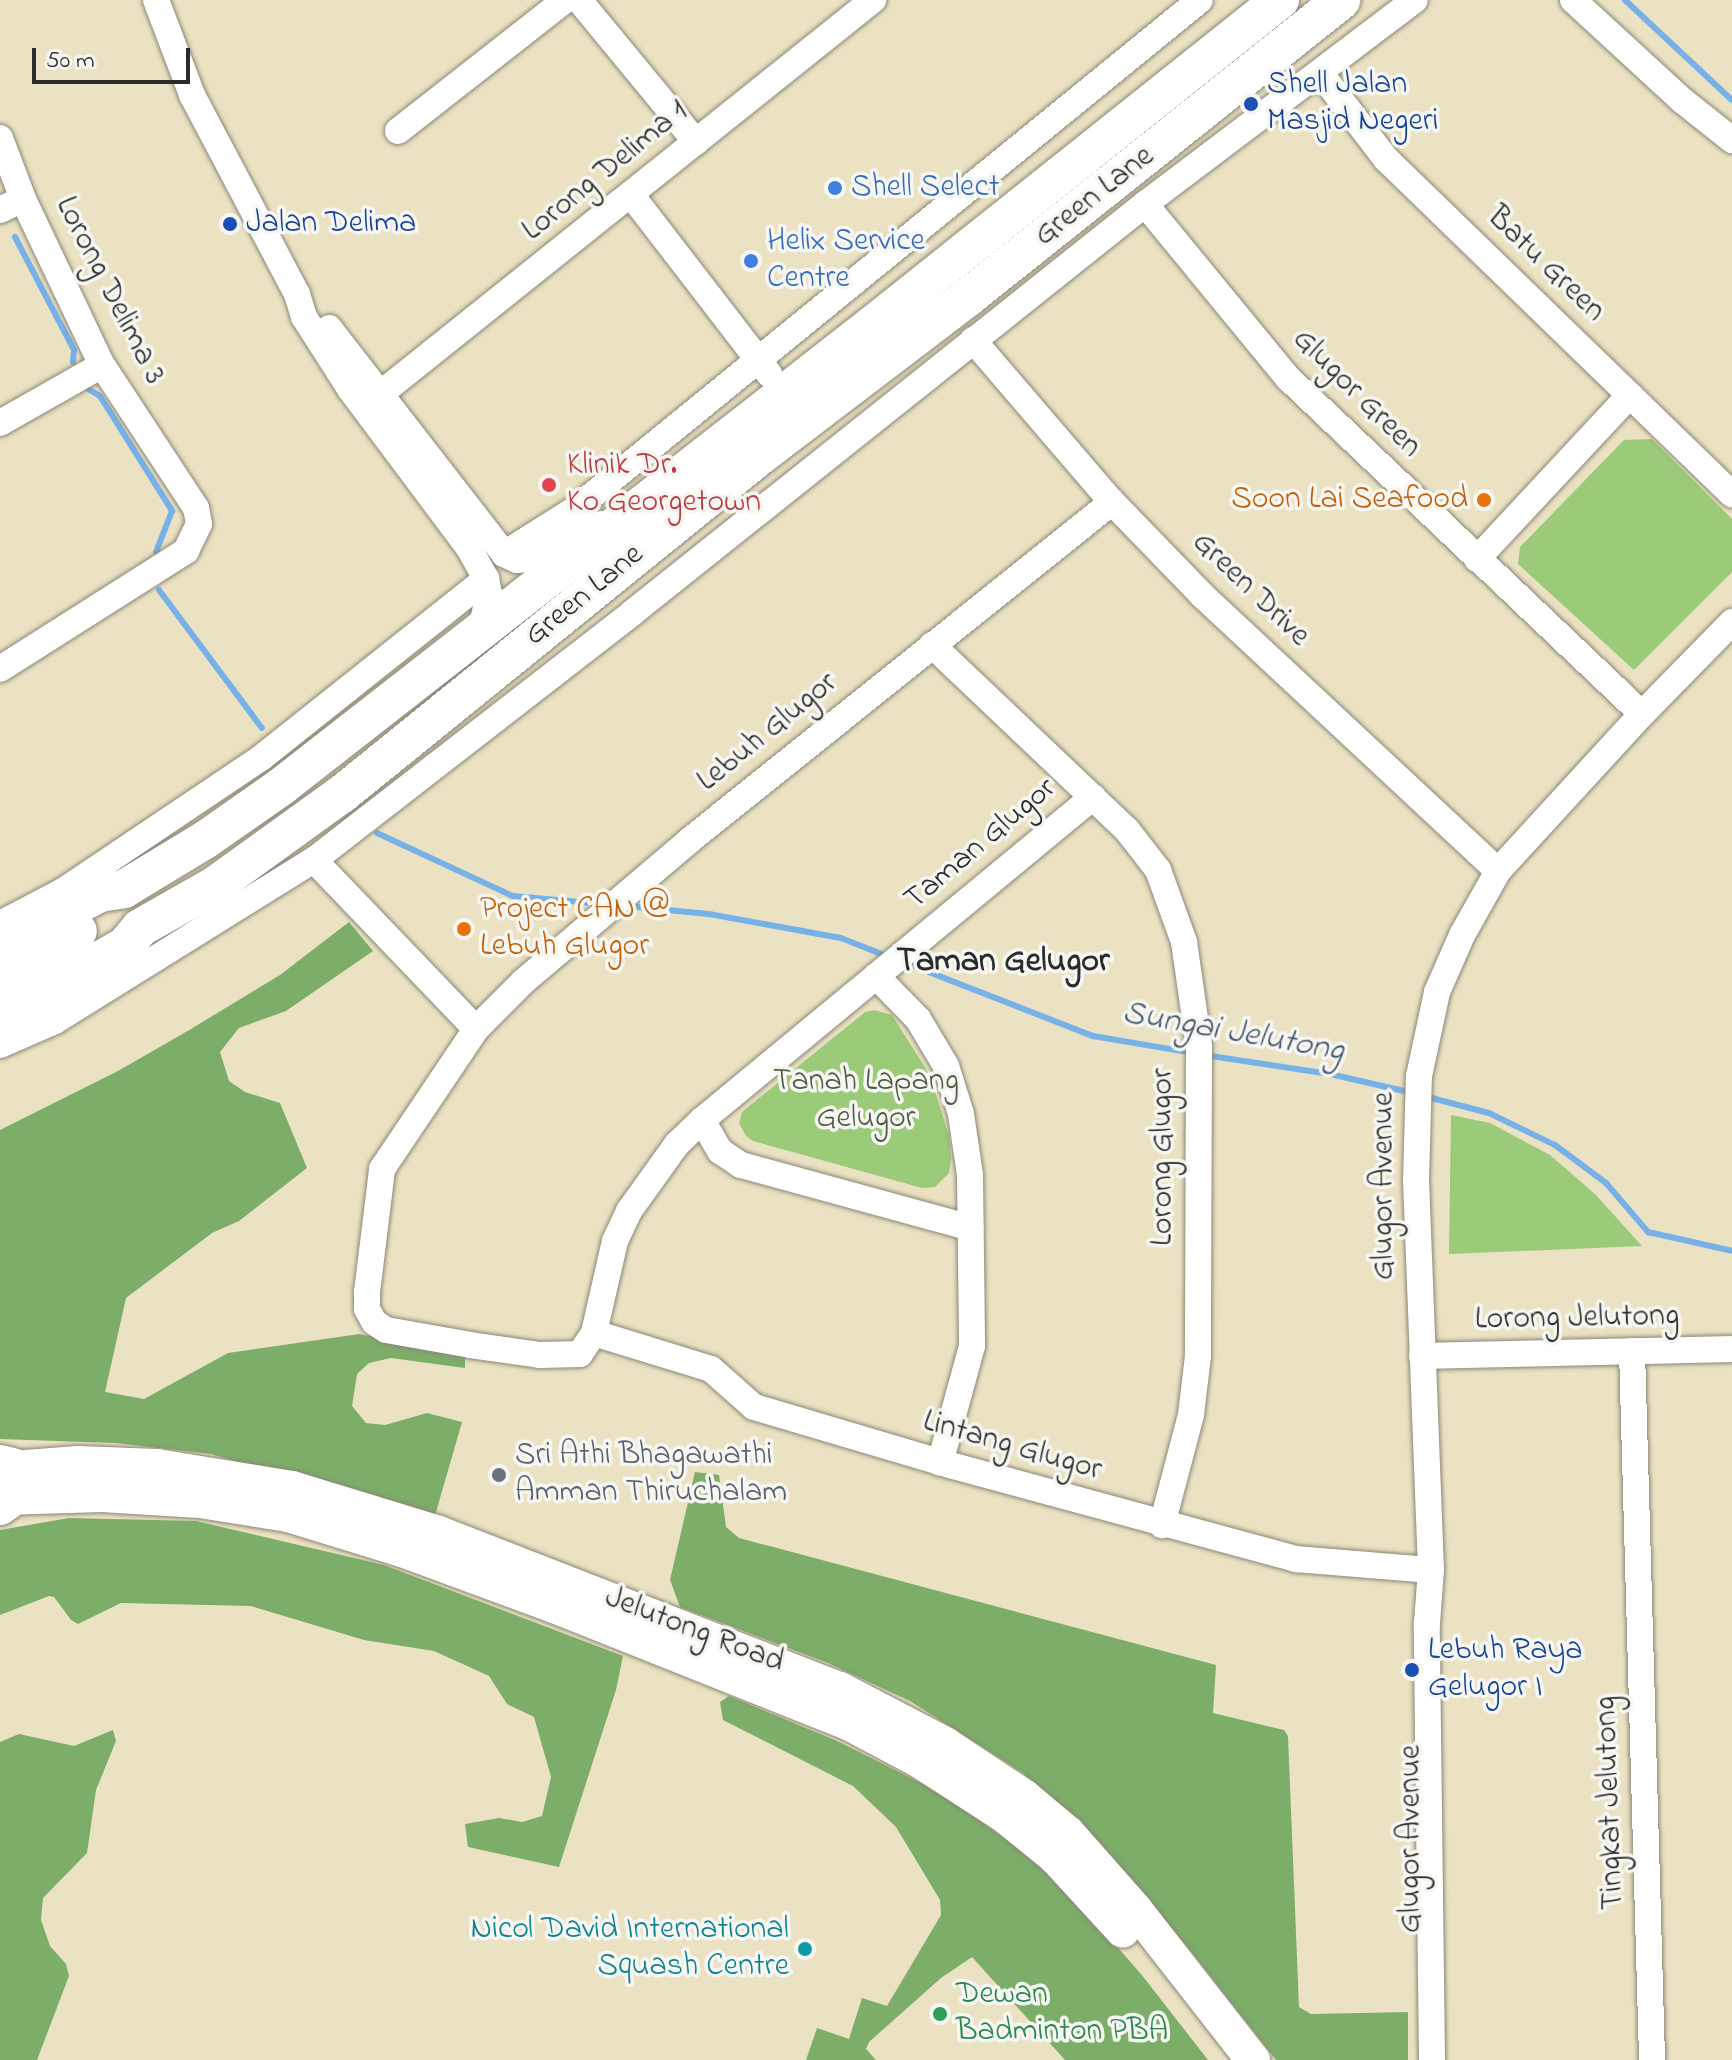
<!DOCTYPE html>
<html>
<head>
<meta charset="utf-8">
<style>
	body { margin:0 }
	#map { position:relative; width:1732px; height:2060px; overflow:hidden; background:#ebe2c3; font-family:"Indie Flower",sans-serif }
	div>[style] { position:absolute }
	[style*='--x'] { left:calc(var(--x)*1px); top:calc(var(--y)*1px); width:calc(var(--w)*1px); rotate:calc(var(--a)*1deg) }
	.green>* { inset:0; background:#9bca79 }
	.forest>* { inset:0; background:#7cae69 }
	.stream>* { height:6px; margin:-3px; padding:0 3px; transform-origin:3px; border-radius:3px; background:#77b1e8 }
	.roads { filter:drop-shadow(0 0 2px #8b8677) drop-shadow(0 0 2px #8b8677) }
	.minor>* { height:26px; margin:-13px; padding:0 13px; transform-origin:13px; border-radius:13px; background:#fff }
	.major>* { height:34px; margin:-17px; padding:0 17px; transform-origin:17px; border-radius:17px; background:#fff }
	.highway>* { height:38px; margin:-19px; padding:0 19px; transform-origin:19px; border-radius:19px; background:#fff }
	.dots>* { width:22px; height:22px; translate:-50% -50%; box-sizing:border-box; border:4px solid #f6f6f2; border-radius:50% }
	span { translate:-50% -50%; white-space:nowrap; text-align:center; line-height:1.15; -webkit-text-stroke:7px #f6f6f2; paint-order:stroke }
	.transit-label { font-size:32px; color:#164399 }
	.left { translate:0 -50%; text-align:left }
	.street-label { font-size:32px; color:#2b2b2b }
	.shop-label { font-size:32px; color:#366cbe }
	.health-label { font-size:32px; color:#be3a42 }
	.food-label { font-size:32px; color:#c56008 }
	.right { translate:-100% -50%; text-align:right }
	.park-label { font-size:32px; color:#4d5b42 }
	.worship-label { font-size:32px; color:#5b616d }
	.culture-label { font-size:32px; color:#0d838f }
	.leisure-label { font-size:32px; color:#27864d }
	.neighbourhood-label { font-size:34px; color:#2b2b2b; font-weight:700 }
	.water-label { font-size:34px; color:#465a6d; font-style:italic }
	.scale { position:absolute; left:32px; top:48px; width:158px; height:36px; box-sizing:border-box; border:4px solid #2b2b2b; border-top:0; padding-left:10px; font-size:24px; line-height:28px; white-space:nowrap; color:#2b2b2b; -webkit-text-stroke:6px #f6f6f2; paint-order:stroke }
</style>
</head>
<body>
<div id="map">
	<div class="green">
		<i style="clip-path:polygon(1652px 439px,1732px 519px,1732px 572px,1634px 670px,1518px 564px,1520px 547px,1624px 440px)"></i>
		<i style="clip-path:polygon(874px 1010px,892px 1015px,926px 1069px,935px 1091px,949px 1136px,951px 1158px,949px 1173px,935px 1187px,922px 1188px,753px 1141px,746px 1136px,739px 1123px,742px 1112px,865px 1012px)"></i>
		<i style="clip-path:polygon(1451px 1115px,1490px 1123px,1550px 1155px,1595px 1194px,1642px 1246px,1449px 1254px)"></i>
	</div>
	<div class="forest">
		<i style="clip-path:polygon(349px 922px,373px 951px,286px 1011px,239px 1028px,220px 1052px,229px 1081px,245px 1092px,280px 1103px,307px 1168px,239px 1221px,212px 1233px,126px 1298px,105px 1392px,144px 1399px,228px 1353px,359px 1334px,465px 1355px,465px 1368px,391px 1358px,369px 1363px,357px 1374px,352px 1406px,366px 1423px,385px 1425px,427px 1413px,462px 1422px,434px 1519px,211px 1454px,115px 1443px,0 1439px,0 1130px,118px 1071px,191px 1029px,280px 975px)"></i>
		<i style="clip-path:polygon(695px 1472px,719px 1475px,726px 1527px,739px 1538px,1216px 1665px,1213px 1713px,1284px 1730px,1288px 1736px,1299px 2007px,1311px 2014px,1408px 2012px,1408px 2060px,1276px 2060px,1189px 1949px,1102px 1846px,1023px 1773px,910px 1701px,828px 1663px,680px 1607px,670px 1580px)"></i>
		<i style="clip-path:polygon(69px 1518px,196px 1521px,384px 1565px,623px 1656px,616px 1690px,559px 1867px,468px 1847px,465px 1824px,499px 1818px,522px 1822px,542px 1816px,551px 1777px,534px 1717px,507px 1704px,489px 1676px,434px 1651px,364px 1640px,251px 1606px,121px 1603px,78px 1624px,71px 1620px,54px 1597px,49px 1596px,0 1615px,0 1530px)"></i>
		<i style="clip-path:polygon(729px 1696px,837px 1741px,945px 1795px,1027px 1855px,1078px 1902px,1141px 1974px,1208px 2060px,1065px 2060px,972px 1957px,941px 1978px,869px 2042px,866px 2049px,876px 2060px,806px 2060px,817px 2028px,849px 2039px,862px 1998px,887px 2006px,941px 1915px,940px 1900px,896px 1827px,853px 1786px,723px 1720px,720px 1702px)"></i>
		<i style="clip-path:polygon(113px 1730px,116px 1741px,96px 1790px,87px 1853px,43px 1898px,41px 1920px,50px 1946px,66px 1964px,69px 1976px,37px 2060px,0 2060px,0 1742px,19px 1734px,74px 1746px)"></i>
	</div>
	<div class="stream">
		<i style="--x:1625;--y:0;--w:146;--a:43.1"></i>
		<i style="--x:15;--y:237;--w:127;--a:62.4"></i>
		<i style="--x:74;--y:350;--w:12;--a:95"></i>
		<i style="--x:85;--y:387;--w:17;--a:31"></i>
		<i style="--x:100;--y:396;--w:136;--a:57.9"></i>
		<i style="--x:172;--y:511;--w:44;--a:111.3"></i>
		<i style="--x:159;--y:590;--w:172;--a:53.3"></i>
		<i style="--x:377;--y:833;--w:150;--a:24.9"></i>
		<i style="--x:513;--y:896;--w:90;--a:5.1"></i>
		<i style="--x:626;--y:906;--w:83;--a:5.5"></i>
		<i style="--x:709;--y:914;--w:134;--a:10.3"></i>
		<i style="--x:841;--y:938;--w:52;--a:21.6"></i>
		<i style="--x:903;--y:962;--w:204;--a:21.3"></i>
		<i style="--x:1093;--y:1036;--w:101;--a:9.6"></i>
		<i style="--x:1204;--y:1055;--w:127;--a:8.6"></i>
		<i style="--x:1330;--y:1074;--w:85;--a:12.9"></i>
		<i style="--x:1424;--y:1096;--w:67;--a:14.7"></i>
		<i style="--x:1489;--y:1113;--w:73;--a:25.9"></i>
		<i style="--x:1555;--y:1145;--w:64;--a:36.7"></i>
		<i style="--x:1606;--y:1183;--w:65;--a:49.4"></i>
		<i style="--x:1648;--y:1232;--w:86;--a:12.7"></i>
	</div>
	<div class="roads">
		<div class="minor">
			<i style="--x:156;--y:0;--w:102;--a:69.2"></i>
			<i style="--x:192;--y:95;--w:225;--a:62.2"></i>
			<i style="--x:297;--y:294;--w:24;--a:73"></i>
			<i style="--x:304;--y:317;--w:85;--a:57.4"></i>
			<i style="--x:350;--y:389;--w:199;--a:53.2"></i>
			<i style="--x:469;--y:548;--w:35;--a:61"></i>
			<i style="--x:486;--y:579;--w:14;--a:78"></i>
			<i style="--x:489;--y:593;--w:38;--a:102"></i>
			<i style="--x:579;--y:0;--w:184;--a:50.5"></i>
			<i style="--x:1573;--y:0;--w:149;--a:42.6"></i>
			<i style="--x:1683;--y:101;--w:63;--a:38.5"></i>
			<i style="--x:1321;--y:74;--w:107;--a:52.6"></i>
			<i style="--x:1386;--y:159;--w:482;--a:44.1"></i>
			<i style="--x:398;--y:131;--w:212;--a:-38.1"></i>
			<i style="--x:0;--y:138;--w:65;--a:69.3"></i>
			<i style="--x:23;--y:199;--w:184;--a:64.6"></i>
			<i style="--x:102;--y:365;--w:171;--a:56.7"></i>
			<i style="--x:196;--y:508;--w:16;--a:79"></i>
			<i style="--x:199;--y:524;--w:30;--a:116"></i>
			<i style="--x:186;--y:551;--w:220;--a:147.6"></i>
			<i style="--x:632;--y:196;--w:225;--a:52.4"></i>
			<i style="--x:1145;--y:204;--w:225;--a:50.6"></i>
			<i style="--x:1288;--y:378;--w:488;--a:43.5"></i>
			<i style="--x:0;--y:210;--w:25;--a:-26"></i>
			<i style="--x:329;--y:328;--w:286;--a:52.2"></i>
			<i style="--x:504;--y:554;--w:14;--a:25"></i>
			<i style="--x:517;--y:560;--w:13;--a:-4"></i>
			<i style="--x:530;--y:559;--w:64;--a:-29.7"></i>
			<i style="--x:586;--y:527;--w:15;--a:-11"></i>
			<i style="--x:973;--y:340;--w:213;--a:49.4"></i>
			<i style="--x:1112;--y:502;--w:128;--a:45.9"></i>
			<i style="--x:1201;--y:594;--w:406;--a:43"></i>
			<i style="--x:379;--y:395;--w:633;--a:-38.65"></i>
			<i style="--x:0;--y:423;--w:117;--a:-29.6"></i>
			<i style="--x:504;--y:554;--w:83;--a:-32.2"></i>
			<i style="--x:574;--y:510;--w:807;--a:-39.17"></i>
			<i style="--x:1477;--y:559;--w:224;--a:-47"></i>
			<i style="--x:932;--y:645;--w:269;--a:43.5"></i>
			<i style="--x:1127;--y:830;--w:51;--a:52.2"></i>
			<i style="--x:1158;--y:870;--w:77;--a:70.1"></i>
			<i style="--x:1184;--y:942;--w:105;--a:81.8"></i>
			<i style="--x:1199;--y:1046;--w:310;--a:90.2"></i>
			<i style="--x:1198;--y:1356;--w:59;--a:96.8"></i>
			<i style="--x:1191;--y:1415;--w:114;--a:104.8"></i>
			<i style="--x:1093;--y:797;--w:507;--a:140.44"></i>
			<i style="--x:702;--y:1120;--w:35;--a:136"></i>
			<i style="--x:677;--y:1144;--w:82;--a:125.6"></i>
			<i style="--x:629;--y:1211;--w:33;--a:115"></i>
			<i style="--x:615;--y:1241;--w:94;--a:102.9"></i>
			<i style="--x:594;--y:1333;--w:25;--a:124"></i>
			<i style="--x:580;--y:1354;--w:40;--a:178.6"></i>
			<i style="--x:540;--y:1355;--w:70;--a:-171.8"></i>
			<i style="--x:471;--y:1345;--w:86;--a:-170"></i>
			<i style="--x:386;--y:1330;--w:14;--a:-146"></i>
			<i style="--x:374;--y:1322;--w:15;--a:-118"></i>
			<i style="--x:367;--y:1309;--w:17;--a:-90"></i>
			<i style="--x:367;--y:1292;--w:124;--a:-83"></i>
			<i style="--x:382;--y:1169;--w:169;--a:-56.1"></i>
			<i style="--x:476;--y:1029;--w:68;--a:-45"></i>
			<i style="--x:524;--y:981;--w:218;--a:-40.3"></i>
			<i style="--x:690;--y:840;--w:541;--a:-38.69"></i>
			<i style="--x:314;--y:860;--w:234;--a:46.2"></i>
			<i style="--x:0;--y:924;--w:71;--a:-27.6"></i>
			<i style="--x:63;--y:891;--w:239;--a:-33.9"></i>
			<i style="--x:261;--y:758;--w:288;--a:-38.5"></i>
			<i style="--x:876;--y:976;--w:60;--a:45.7"></i>
			<i style="--x:918;--y:1019;--w:55;--a:59.2"></i>
			<i style="--x:946;--y:1066;--w:50;--a:72.6"></i>
			<i style="--x:961;--y:1114;--w:62;--a:81.6"></i>
			<i style="--x:970;--y:1175;--w:171;--a:89.3"></i>
			<i style="--x:972;--y:1346;--w:121;--a:105.3"></i>
			<i style="--x:0;--y:1045;--w:60;--a:-23.6"></i>
			<i style="--x:55;--y:1021;--w:305;--a:-31.9"></i>
			<i style="--x:314;--y:860;--w:403;--a:-37.8"></i>
			<i style="--x:632;--y:613;--w:656;--a:-38.56"></i>
			<i style="--x:1145;--y:204;--w:338;--a:-37.1"></i>
			<i style="--x:702;--y:1120;--w:36;--a:60"></i>
			<i style="--x:720;--y:1151;--w:25;--a:34"></i>
			<i style="--x:741;--y:1165;--w:238;--a:15.3"></i>
			<i style="--x:594;--y:1333;--w:122;--a:17.1"></i>
			<i style="--x:711;--y:1369;--w:57;--a:41.5"></i>
			<i style="--x:754;--y:1407;--w:204;--a:16.5"></i>
			<i style="--x:950;--y:1465;--w:359;--a:15.2"></i>
			<i style="--x:1296;--y:1559;--w:135;--a:4.7"></i>
			<i style="--x:1632;--y:1351;--w:709;--a:88.38"></i>
			<i style="--x:1422;--y:1356;--w:310;--a:-1.3"></i>
			<i style="--x:1432;--y:2060;--w:437;--a:-90.7"></i>
			<i style="--x:1427;--y:1623;--w:53;--a:-85.7"></i>
			<i style="--x:1431;--y:1570;--w:389;--a:-92.2"></i>
			<i style="--x:1416;--y:1181;--w:105;--a:-88.4"></i>
			<i style="--x:1419;--y:1076;--w:86;--a:-77.9"></i>
			<i style="--x:1437;--y:992;--w:62;--a:-66.3"></i>
			<i style="--x:1462;--y:935;--w:73;--a:-60.6"></i>
			<i style="--x:1498;--y:871;--w:213;--a:-47.5"></i>
			<i style="--x:1642;--y:714;--w:129;--a:-45.6"></i>
		</div>
		<div class="major">
			<i style="--x:0;--y:1469;--w:78;--a:-4.4"></i>
			<i style="--x:78;--y:1463;--w:79;--a:2.2"></i>
			<i style="--x:157;--y:1466;--w:137;--a:9.3"></i>
			<i style="--x:292;--y:1488;--w:154;--a:17"></i>
			<i style="--x:439;--y:1533;--w:430;--a:21.3"></i>
			<i style="--x:840;--y:1689;--w:119;--a:27.6"></i>
			<i style="--x:945;--y:1744;--w:96;--a:33.5"></i>
			<i style="--x:1025;--y:1797;--w:56;--a:39.9"></i>
			<i style="--x:1068;--y:1833;--w:101;--a:48.6"></i>
			<i style="--x:1135;--y:1909;--w:192;--a:52"></i>
			<i style="--x:0;--y:1498;--w:102;--a:-1.7"></i>
			<i style="--x:102;--y:1495;--w:98;--a:3.5"></i>
			<i style="--x:200;--y:1501;--w:89;--a:9"></i>
			<i style="--x:288;--y:1515;--w:119;--a:17.1"></i>
			<i style="--x:402;--y:1550;--w:162;--a:20.2"></i>
			<i style="--x:554;--y:1606;--w:316;--a:21.7"></i>
			<i style="--x:848;--y:1723;--w:79;--a:27.9"></i>
			<i style="--x:918;--y:1760;--w:105;--a:32.9"></i>
			<i style="--x:1006;--y:1817;--w:63;--a:39.2"></i>
			<i style="--x:1055;--y:1857;--w:100;--a:47.4"></i>
		</div>
		<div class="highway">
			<i style="--x:0;--y:945;--w:113;--a:-27.5"></i>
			<i style="--x:100;--y:893;--w:24;--a:-9"></i>
			<i style="--x:124;--y:889;--w:95;--a:-31.2"></i>
			<i style="--x:205;--y:840;--w:94;--a:-35"></i>
			<i style="--x:282;--y:786;--w:747;--a:-37.99"></i>
			<i style="--x:871;--y:326;--w:523;--a:-38.56"></i>
			<i style="--x:0;--y:982;--w:93;--a:-33.2"></i>
			<i style="--x:0;--y:1017;--w:144;--a:-29.6"></i>
			<i style="--x:125;--y:946;--w:23;--a:-50"></i>
			<i style="--x:140;--y:928;--w:89;--a:-29.7"></i>
			<i style="--x:217;--y:884;--w:154;--a:-35.8"></i>
			<i style="--x:342;--y:794;--w:539;--a:-38.98"></i>
			<i style="--x:761;--y:455;--w:259;--a:-37.3"></i>
			<i style="--x:967;--y:298;--w:478;--a:-38.5"></i>
			<i style="--x:0;--y:1464;--w:13;--a:13"></i>
			<i style="--x:0;--y:1506;--w:17;--a:-36"></i>
		</div>
	</div>
	<div class="dots">
		<i style="left:1251px;top:104px;background:#1a4fb4"></i>
		<i style="left:835px;top:188px;background:#3f7fe0"></i>
		<i style="left:230px;top:224px;background:#1a4fb4"></i>
		<i style="left:751px;top:261px;background:#3f7fe0"></i>
		<i style="left:549px;top:485px;background:#e0444e"></i>
		<i style="left:1484px;top:500px;background:#e8710a"></i>
		<i style="left:464px;top:929px;background:#e8710a"></i>
		<i style="left:499px;top:1475px;background:#6b7280"></i>
		<i style="left:1412px;top:1670px;background:#1a4fb4"></i>
		<i style="left:805px;top:1949px;background:#0f9aa8"></i>
		<i style="left:940px;top:2014px;background:#2e9e5b"></i>
	</div>
	<div class="transit-label">
		<span class="left" style="left:1267px;top:104px">Shell Jalan<br>Masjid Negeri</span>
		<span class="left" style="left:246px;top:224px">Jalan Delima</span>
		<span class="left" style="left:1428px;top:1670px">Lebuh Raya<br>Gelugor I</span>
	</div>
	<div class="street-label">
		<span style="left:606px;top:172px;rotate:-39deg">Lorong Delima 1</span>
		<span style="left:1095px;top:197px;rotate:-38deg">Green Lane</span>
		<span style="left:1545px;top:265px;rotate:44deg">Batu Green</span>
		<span style="left:109px;top:291px;rotate:63deg">Lorong Delima 3</span>
		<span style="left:1356px;top:394px;rotate:45deg">Glugor Green</span>
		<span style="left:1250px;top:590px;rotate:44deg">Green Drive</span>
		<span style="left:585px;top:596px;rotate:-39deg">Green Lane</span>
		<span style="left:768px;top:733px;rotate:-39deg">Lebuh Glugor</span>
		<span style="left:981px;top:845px;rotate:-40deg">Taman Glugor</span>
		<span style="left:1164px;top:1157px;rotate:-90deg">Lorong Glugor</span>
		<span style="left:1385px;top:1186px;rotate:-90deg">Glugor Avenue</span>
		<span style="left:1577px;top:1319px;rotate:-1deg">Lorong Jelutong</span>
		<span style="left:1012px;top:1447px;rotate:16deg">Lintang Glugor</span>
		<span style="left:694px;top:1631px;rotate:21deg">Jelutong Road</span>
		<span style="left:1611px;top:1803px;rotate:-92deg">Tingkat Jelutong</span>
		<span style="left:1412px;top:1839px;rotate:-90deg">Glugor Avenue</span>
	</div>
	<div class="shop-label">
		<span class="left" style="left:851px;top:188px">Shell Select</span>
		<span class="left" style="left:767px;top:261px">Helix Service<br>Centre</span>
	</div>
	<div class="health-label">
		<span class="left" style="left:567px;top:485px">Klinik Dr.<br>Ko Georgetown</span>
	</div>
	<div class="food-label">
		<span class="right" style="left:1468px;top:500px">Soon Lai Seafood</span>
		<span class="left" style="left:480px;top:929px">Project CAN @<br>Lebuh Glugor</span>
	</div>
	<div class="park-label">
		<span style="left:866px;top:1101px">Tanah Lapang<br>Gelugor</span>
	</div>
	<div class="worship-label">
		<span class="left" style="left:515px;top:1475px">Sri Athi Bhagawathi<br>Amman Thiruchalam</span>
	</div>
	<div class="culture-label">
		<span class="right" style="left:789px;top:1949px">Nicol David International<br>Squash Centre</span>
	</div>
	<div class="leisure-label">
		<span class="left" style="left:956px;top:2014px">Dewan<br>Badminton PBA</span>
	</div>
	<div class="neighbourhood-label">
		<span style="left:1003px;top:963px">Taman Gelugor</span>
	</div>
	<div class="water-label">
		<span style="left:1233px;top:1033px;rotate:10deg">Sungai Jelutong</span>
	</div>
	<div class="scale">50 m</div>
</div>
</body>
</html>
